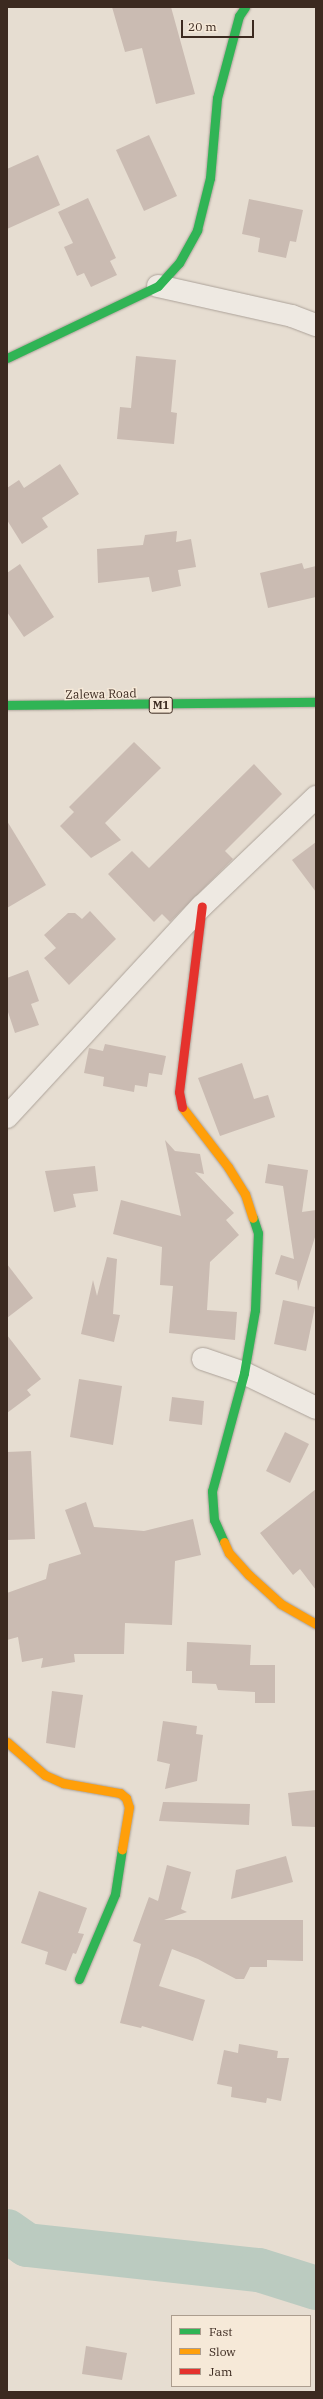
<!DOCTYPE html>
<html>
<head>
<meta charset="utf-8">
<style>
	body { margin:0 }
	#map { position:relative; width:323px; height:2399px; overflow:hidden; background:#e6ddd1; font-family:"IBM Plex Serif",serif }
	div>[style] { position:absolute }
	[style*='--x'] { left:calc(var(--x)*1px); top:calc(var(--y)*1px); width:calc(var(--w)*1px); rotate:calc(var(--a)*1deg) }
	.river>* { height:44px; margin:-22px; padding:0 22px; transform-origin:22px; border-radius:22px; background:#bbcbc0 }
	.building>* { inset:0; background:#cabbb2 }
	.roads { filter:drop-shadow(0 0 1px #aca299) drop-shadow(0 0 1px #aca299) }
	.street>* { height:22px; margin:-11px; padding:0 11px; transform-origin:11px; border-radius:11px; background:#eee9e2 }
	.fast>* { height:9px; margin:-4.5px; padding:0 4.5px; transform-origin:4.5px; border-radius:4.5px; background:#30b455 }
	.slow>* { height:9px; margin:-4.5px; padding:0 4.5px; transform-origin:4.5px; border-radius:4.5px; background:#ff9f0a }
	.jam>* { height:9px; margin:-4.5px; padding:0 4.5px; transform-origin:4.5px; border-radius:4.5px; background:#e5322d }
	span { translate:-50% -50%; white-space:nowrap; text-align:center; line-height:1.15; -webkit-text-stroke:3px #f6e9d8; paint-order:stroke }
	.shield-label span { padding:1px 3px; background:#f6e9d8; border:1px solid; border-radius:3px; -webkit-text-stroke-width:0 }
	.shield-label { font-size:11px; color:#3c2a20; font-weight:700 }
	.street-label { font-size:12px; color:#3c2a20 }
	.frame { position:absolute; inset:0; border:8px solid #3c2a20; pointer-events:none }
	.legend { position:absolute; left:171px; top:2315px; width:140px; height:72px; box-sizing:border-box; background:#f6e9d8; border:1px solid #ac9d8e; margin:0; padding:5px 7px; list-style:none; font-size:12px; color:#3c2a20 }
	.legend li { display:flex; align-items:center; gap:8px; height:20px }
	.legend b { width:20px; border:1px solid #ac9d8e }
	.scale { position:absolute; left:181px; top:20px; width:73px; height:18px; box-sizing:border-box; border:2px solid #3c2a20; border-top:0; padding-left:5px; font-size:12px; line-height:14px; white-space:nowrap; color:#3c2a20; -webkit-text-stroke:3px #f6e9d8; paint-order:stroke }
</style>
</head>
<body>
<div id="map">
	<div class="river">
		<i style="--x:7;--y:2231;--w:24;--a:35"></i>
		<i style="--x:27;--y:2245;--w:233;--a:6.2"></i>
		<i style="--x:259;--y:2270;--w:60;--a:17.5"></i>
	</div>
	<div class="building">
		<i style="clip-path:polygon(112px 7px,171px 7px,195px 94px,156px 104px,142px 48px,125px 52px)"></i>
		<i style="clip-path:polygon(149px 135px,177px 196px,144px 211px,116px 150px)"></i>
		<i style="clip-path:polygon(38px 155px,60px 205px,7px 229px,7px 169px)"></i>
		<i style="clip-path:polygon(88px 198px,116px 258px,110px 261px,117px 275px,91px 287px,84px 273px,77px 276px,64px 247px,73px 243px,58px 212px)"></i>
		<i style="clip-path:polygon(249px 199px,303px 210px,296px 242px,290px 241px,286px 258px,258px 252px,260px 238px,242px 234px)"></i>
		<i style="clip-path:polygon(136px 356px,176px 360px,171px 412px,177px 413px,174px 444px,117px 439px,120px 407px,131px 408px)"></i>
		<i style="clip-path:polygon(60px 464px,79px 494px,42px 518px,48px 527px,22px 544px,7px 520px,7px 488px,19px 480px,24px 488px)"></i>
		<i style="clip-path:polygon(177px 531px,176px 542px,191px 539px,196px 567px,178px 570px,181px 586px,152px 592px,149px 577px,98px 583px,97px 549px,143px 545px,145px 535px)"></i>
		<i style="clip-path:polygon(302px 563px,304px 569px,316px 566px,316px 597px,268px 608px,260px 573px)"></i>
		<i style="clip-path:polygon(20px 564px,54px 617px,24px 637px,7px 612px,7px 573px)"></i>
		<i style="clip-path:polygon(134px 742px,161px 768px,105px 823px,121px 840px,91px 858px,60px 826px,74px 812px,69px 807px)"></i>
		<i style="clip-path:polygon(254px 764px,282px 794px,225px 851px,233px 859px,170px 922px,162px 914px,154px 922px,108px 874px,132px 851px,149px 868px)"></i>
		<i style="clip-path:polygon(7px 821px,46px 885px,7px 908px)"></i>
		<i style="clip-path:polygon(316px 842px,316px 892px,292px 860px)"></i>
		<i style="clip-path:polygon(90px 911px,116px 939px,69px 985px,44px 958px,56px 948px,44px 935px,68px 913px,75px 913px,82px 919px)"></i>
		<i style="clip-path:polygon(28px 970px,39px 1001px,31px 1004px,39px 1025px,15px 1033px,7px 1009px,7px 978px)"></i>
		<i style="clip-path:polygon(105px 1044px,166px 1056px,162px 1075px,149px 1073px,147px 1087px,135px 1085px,134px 1092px,103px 1086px,104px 1077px,84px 1073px,89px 1048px,103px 1051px)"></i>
		<i style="clip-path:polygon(242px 1063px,254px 1099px,268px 1095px,275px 1117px,220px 1136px,198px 1078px)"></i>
		<i style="clip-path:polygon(165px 1140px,175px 1151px,200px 1154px,204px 1174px,195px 1172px,234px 1213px,226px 1220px,239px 1235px,210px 1262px,207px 1310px,237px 1312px,235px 1340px,169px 1333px,173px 1286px,160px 1285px,162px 1247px,113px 1234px,121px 1200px,181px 1216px)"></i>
		<i style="clip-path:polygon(268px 1164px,308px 1170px,302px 1212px,316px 1210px,316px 1234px,298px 1291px,297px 1281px,275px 1274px,281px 1255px,294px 1259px,283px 1186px,265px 1183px)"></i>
		<i style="clip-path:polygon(95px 1166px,98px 1191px,73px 1194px,76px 1207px,54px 1212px,45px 1171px)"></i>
		<i style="clip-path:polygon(107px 1257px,117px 1259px,113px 1314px,120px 1315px,114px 1342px,81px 1334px,93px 1280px,97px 1296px)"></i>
		<i style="clip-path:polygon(7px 1264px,33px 1298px,7px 1318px)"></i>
		<i style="clip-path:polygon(283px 1300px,315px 1307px,306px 1351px,274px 1344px)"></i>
		<i style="clip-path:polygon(7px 1335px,41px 1379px,27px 1390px,31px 1395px,7px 1413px)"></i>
		<i style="clip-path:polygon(79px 1379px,122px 1386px,113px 1445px,70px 1437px)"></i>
		<i style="clip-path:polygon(172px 1397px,204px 1401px,202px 1425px,169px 1421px)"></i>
		<i style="clip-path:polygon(285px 1432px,309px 1444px,290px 1483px,266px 1471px)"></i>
		<i style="clip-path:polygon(31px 1451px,35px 1539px,7px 1540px,7px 1452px)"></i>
		<i style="clip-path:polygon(316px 1489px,316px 1590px,300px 1569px,293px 1575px,260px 1533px)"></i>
		<i style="clip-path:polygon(86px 1502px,94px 1527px,144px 1531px,193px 1519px,201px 1555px,175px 1561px,172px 1625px,125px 1623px,124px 1654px,74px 1654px,75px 1662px,41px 1668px,43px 1658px,22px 1662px,18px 1637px,7px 1640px,7px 1593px,46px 1579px,49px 1564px,81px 1554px,65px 1510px)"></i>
		<i style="clip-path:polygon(187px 1642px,251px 1645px,250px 1665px,275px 1665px,275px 1703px,255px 1703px,255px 1692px,218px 1690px,216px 1684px,192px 1683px,192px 1671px,186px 1671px)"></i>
		<i style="clip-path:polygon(52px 1691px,83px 1695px,75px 1748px,46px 1743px)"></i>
		<i style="clip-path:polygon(163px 1721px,197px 1726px,196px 1734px,203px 1735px,197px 1781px,165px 1789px,170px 1764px,157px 1761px)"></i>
		<i style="clip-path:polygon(316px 1790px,316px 1827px,292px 1826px,288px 1793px)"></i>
		<i style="clip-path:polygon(163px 1802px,250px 1804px,249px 1825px,159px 1821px)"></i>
		<i style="clip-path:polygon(286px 1856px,293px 1882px,231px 1899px,236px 1870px)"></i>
		<i style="clip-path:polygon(167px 1865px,191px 1872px,181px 1909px,187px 1912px,164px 1920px,303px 1920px,303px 1961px,267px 1960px,267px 1967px,250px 1967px,244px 1979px,236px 1979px,198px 1959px,172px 1949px,159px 1986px,205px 2000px,193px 2041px,142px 2026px,141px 2028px,120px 2023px,141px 1944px,133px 1941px,149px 1897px,158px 1901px)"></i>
		<i style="clip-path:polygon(39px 1891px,87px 1908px,78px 1933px,84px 1934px,76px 1954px,73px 1953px,66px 1971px,45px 1964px,48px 1952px,21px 1943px)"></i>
		<i style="clip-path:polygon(239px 2044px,278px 2051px,277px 2058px,289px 2058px,281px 2101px,267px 2098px,266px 2103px,231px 2097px,232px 2087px,217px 2084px,224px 2050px,238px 2053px)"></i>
		<i style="clip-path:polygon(86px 2346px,127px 2353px,122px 2380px,82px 2374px)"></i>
	</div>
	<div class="roads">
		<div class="street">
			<i style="--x:158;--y:286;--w:137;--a:12.6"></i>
			<i style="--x:292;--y:316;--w:26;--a:21"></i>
			<i style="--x:7;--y:1117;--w:287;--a:-47.3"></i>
			<i style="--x:202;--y:906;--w:158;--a:-43.7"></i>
			<i style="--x:203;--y:1359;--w:43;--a:18.9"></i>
			<i style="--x:244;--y:1373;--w:80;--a:25.9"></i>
		</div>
		<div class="fast">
			<i style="--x:7;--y:358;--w:167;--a:-25.5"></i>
			<i style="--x:158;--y:286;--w:31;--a:-48"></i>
			<i style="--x:179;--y:263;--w:38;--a:-61"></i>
			<i style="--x:197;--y:230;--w:54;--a:-76"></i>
			<i style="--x:210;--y:178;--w:80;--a:-85"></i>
			<i style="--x:217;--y:98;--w:85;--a:-75"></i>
			<i style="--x:239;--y:16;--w:11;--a:-56"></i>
			<i style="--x:7;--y:705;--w:309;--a:-0.6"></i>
			<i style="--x:224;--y:1542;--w:24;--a:-114"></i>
			<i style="--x:214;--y:1520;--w:29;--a:-94"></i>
			<i style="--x:212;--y:1491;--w:122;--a:-74.8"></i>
			<i style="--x:244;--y:1373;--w:64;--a:-80.1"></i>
			<i style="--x:255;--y:1310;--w:77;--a:-87.8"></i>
			<i style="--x:258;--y:1233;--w:16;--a:-108"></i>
			<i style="--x:79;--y:1979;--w:92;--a:-67"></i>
			<i style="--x:115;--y:1894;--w:46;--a:-81.2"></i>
		</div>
		<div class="slow">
			<i style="--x:182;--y:1107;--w:76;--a:52.5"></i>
			<i style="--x:228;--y:1167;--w:32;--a:58"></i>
			<i style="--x:245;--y:1194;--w:25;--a:72"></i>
			<i style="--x:224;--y:1542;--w:12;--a:66"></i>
			<i style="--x:229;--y:1553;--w:30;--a:48"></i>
			<i style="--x:249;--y:1575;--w:43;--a:42.2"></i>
			<i style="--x:281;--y:1604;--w:40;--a:29.7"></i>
			<i style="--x:7;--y:1742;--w:50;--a:41"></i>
			<i style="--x:45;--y:1775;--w:20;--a:24"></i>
			<i style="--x:63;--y:1783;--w:58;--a:10"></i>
			<i style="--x:120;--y:1793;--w:8;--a:40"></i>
			<i style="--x:126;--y:1798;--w:9;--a:72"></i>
			<i style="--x:129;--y:1807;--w:43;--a:99.5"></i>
		</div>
		<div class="jam">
			<i style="--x:182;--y:1107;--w:15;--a:-101"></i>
			<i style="--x:179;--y:1092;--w:187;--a:-83"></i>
		</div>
	</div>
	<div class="shield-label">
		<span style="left:161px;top:705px">M1</span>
	</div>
	<div class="street-label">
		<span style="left:101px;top:694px;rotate:-1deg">Zalewa Road</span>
	</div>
	<div class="frame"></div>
	<ul class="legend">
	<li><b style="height:5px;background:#30b455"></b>Fast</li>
	<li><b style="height:5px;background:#ff9f0a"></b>Slow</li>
	<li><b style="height:5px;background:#e5322d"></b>Jam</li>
	</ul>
	<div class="scale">20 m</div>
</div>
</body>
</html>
